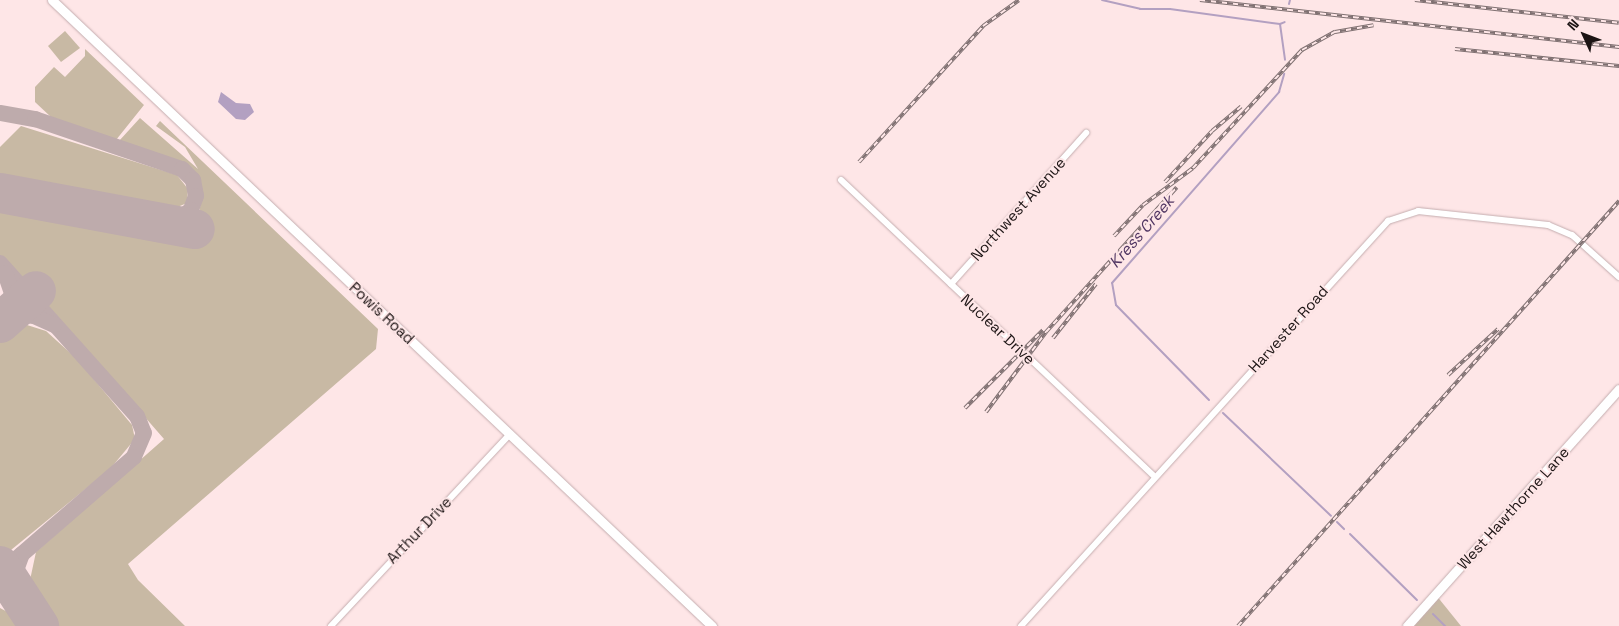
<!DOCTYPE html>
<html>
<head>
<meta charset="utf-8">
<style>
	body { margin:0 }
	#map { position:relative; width:1619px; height:626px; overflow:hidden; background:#fee6e7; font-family:"Space Grotesk",sans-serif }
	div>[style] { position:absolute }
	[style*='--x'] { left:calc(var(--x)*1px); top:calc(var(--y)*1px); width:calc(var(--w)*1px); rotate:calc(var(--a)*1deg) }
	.green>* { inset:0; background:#c8b9a4 }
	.water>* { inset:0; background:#b3a0c1 }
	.stream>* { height:2px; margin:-1px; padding:0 1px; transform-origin:1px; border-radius:1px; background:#b3a0c1 }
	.taxiway>* { height:16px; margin:-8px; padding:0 8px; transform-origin:8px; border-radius:8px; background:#beabac }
	.runway>* { height:40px; margin:-20px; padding:0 20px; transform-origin:20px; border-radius:20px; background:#beabac }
	.roads { filter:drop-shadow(0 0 1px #c4adaf) drop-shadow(0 0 1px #c4adaf) }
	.street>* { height:6px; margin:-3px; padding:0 3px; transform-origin:3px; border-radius:3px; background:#fff }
	.secondary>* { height:9px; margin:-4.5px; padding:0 4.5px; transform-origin:4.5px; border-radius:4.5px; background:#fff }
	.rail>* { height:4px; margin-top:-2px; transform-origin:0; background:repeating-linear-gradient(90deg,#fee6e7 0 5.5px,#7f7071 0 11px); box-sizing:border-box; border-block:1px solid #7f7071 }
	span { translate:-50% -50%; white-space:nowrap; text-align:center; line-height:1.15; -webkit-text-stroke:4px #fee6e7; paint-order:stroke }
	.street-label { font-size:15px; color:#1c1414 }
	.water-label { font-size:16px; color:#503562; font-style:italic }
	.north { position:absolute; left:1559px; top:10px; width:50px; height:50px; -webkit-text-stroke:4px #fee6e7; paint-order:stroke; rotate:313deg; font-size:14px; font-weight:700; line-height:20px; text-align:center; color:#1c1414 }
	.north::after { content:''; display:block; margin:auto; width:18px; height:22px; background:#1c1414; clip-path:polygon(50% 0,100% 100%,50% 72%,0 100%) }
</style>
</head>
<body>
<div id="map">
	<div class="green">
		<i style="clip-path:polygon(65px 31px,80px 48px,61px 62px,48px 46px)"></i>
		<i style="clip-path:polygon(85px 49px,144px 105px,116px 140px,52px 118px,35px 102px,35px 87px,54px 67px,65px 77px,85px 56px)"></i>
		<i style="clip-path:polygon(140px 118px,198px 169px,185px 147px,156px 126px,160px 121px,378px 329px,376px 349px,128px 564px,138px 580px,185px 626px,54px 626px,30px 580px,36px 552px,164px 439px,42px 299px,46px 295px,34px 280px,29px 284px,0 255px,0 206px,193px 243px,202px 197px,199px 180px,179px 161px,119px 141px)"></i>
		<i style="clip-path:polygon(21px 126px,177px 175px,188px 189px,187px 203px,168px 211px,0 180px,0 147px)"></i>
		<i style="clip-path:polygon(27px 325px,46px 331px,77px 359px,132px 425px,135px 439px,110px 469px,0 559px,0 336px)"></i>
		<i style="clip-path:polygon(1436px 595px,1461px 626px,1407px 626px)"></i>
		<i style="clip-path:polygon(0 608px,15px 616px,23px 626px,0 626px)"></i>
	</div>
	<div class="water">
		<i style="clip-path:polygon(221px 92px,236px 103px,250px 104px,254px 112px,245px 120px,236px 119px,218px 102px)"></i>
	</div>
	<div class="stream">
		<i style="--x:1102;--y:0;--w:39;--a:13"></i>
		<i style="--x:1140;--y:9;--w:30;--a:0"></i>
		<i style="--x:1170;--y:9;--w:111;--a:7.8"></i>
		<i style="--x:1289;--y:4;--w:4;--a:-76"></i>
		<i style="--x:1280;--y:24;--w:36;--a:82"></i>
		<i style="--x:1280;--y:24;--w:5;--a:-22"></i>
		<i style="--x:1209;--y:400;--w:133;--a:-134.4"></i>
		<i style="--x:1116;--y:305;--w:22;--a:-100"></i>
		<i style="--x:1112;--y:283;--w:254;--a:-48.8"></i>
		<i style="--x:1279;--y:92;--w:19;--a:-74"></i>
		<i style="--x:1223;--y:413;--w:149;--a:43.6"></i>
		<i style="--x:1337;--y:522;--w:10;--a:45"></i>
		<i style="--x:1350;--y:534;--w:94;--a:44.6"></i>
		<i style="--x:1433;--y:614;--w:17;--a:45"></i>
	</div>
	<div class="taxiway">
		<i style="--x:0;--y:113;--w:36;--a:10"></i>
		<i style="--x:35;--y:119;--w:155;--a:18.8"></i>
		<i style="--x:182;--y:169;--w:16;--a:45"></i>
		<i style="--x:193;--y:180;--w:16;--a:79"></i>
		<i style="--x:196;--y:196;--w:15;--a:110"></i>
		<i style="--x:191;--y:210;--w:26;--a:144"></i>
		<i style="--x:0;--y:263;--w:205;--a:48.2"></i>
		<i style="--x:137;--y:416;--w:18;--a:68"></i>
		<i style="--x:144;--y:433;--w:26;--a:113"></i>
		<i style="--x:134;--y:457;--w:177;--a:139.1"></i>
		<i style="--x:5;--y:273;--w:24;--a:71"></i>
		<i style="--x:13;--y:296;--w:19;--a:102"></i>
		<i style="--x:9;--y:315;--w:25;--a:2"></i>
		<i style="--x:34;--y:316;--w:22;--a:24"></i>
		<i style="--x:0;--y:591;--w:27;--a:27"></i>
		<i style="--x:24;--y:603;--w:31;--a:-107"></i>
		<i style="--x:15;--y:573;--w:20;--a:-70"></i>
	</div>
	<div class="runway">
		<i style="--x:0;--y:193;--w:198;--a:10.5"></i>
		<i style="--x:0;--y:323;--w:48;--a:-41.6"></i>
		<i style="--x:0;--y:566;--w:72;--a:57"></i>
	</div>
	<div class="roads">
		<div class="street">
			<i style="--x:841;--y:180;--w:432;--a:43.4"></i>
			<i style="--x:951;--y:284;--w:203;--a:-48.2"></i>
			<i style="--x:331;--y:626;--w:262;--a:-47"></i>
			<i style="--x:1021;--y:626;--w:547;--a:-47.82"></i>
			<i style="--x:1388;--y:221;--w:32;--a:-18"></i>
			<i style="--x:1418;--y:211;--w:131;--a:6.1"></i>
			<i style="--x:1548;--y:225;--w:26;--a:23"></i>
			<i style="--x:1572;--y:235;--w:63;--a:41.8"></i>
		</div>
		<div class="secondary">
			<i style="--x:52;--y:0;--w:910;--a:43.49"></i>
			<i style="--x:1407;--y:626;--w:318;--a:-48.2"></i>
		</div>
	</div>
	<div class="rail">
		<i style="--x:1200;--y:0;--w:422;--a:6.4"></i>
		<i style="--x:1415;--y:0;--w:205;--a:6.4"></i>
		<i style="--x:1455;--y:49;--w:165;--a:5.9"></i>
		<i style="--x:859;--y:162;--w:184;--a:-47.6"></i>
		<i style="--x:983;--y:26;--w:44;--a:-35.8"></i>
		<i style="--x:1165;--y:182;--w:69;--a:-47.3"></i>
		<i style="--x:1212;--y:131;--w:38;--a:-40"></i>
		<i style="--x:1114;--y:236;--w:42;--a:-46.9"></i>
		<i style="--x:1143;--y:205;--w:62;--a:-36.5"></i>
		<i style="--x:1193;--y:168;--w:161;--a:-47.3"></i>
		<i style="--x:1302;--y:50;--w:38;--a:-29"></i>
		<i style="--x:1335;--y:32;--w:39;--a:-10"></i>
		<i style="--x:1053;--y:338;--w:69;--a:-51.5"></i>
		<i style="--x:1448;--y:375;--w:68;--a:-42.6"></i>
		<i style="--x:965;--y:408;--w:110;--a:-45"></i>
		<i style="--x:986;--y:412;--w:100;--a:-53.1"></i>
		<i style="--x:1046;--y:332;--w:195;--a:-47.9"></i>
		<i style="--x:1238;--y:626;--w:571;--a:-48.12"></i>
	</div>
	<div class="street-label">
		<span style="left:1018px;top:209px;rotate:-48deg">Northwest Avenue</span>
		<span style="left:382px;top:313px;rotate:43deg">Powis Road</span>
		<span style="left:998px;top:329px;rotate:43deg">Nuclear Drive</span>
		<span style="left:1288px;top:329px;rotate:-48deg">Harvester Road</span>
		<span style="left:1513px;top:508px;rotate:-48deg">West Hawthorne Lane</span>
		<span style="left:419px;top:530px;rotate:-46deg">Arthur Drive</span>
	</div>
	<div class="water-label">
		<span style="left:1142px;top:232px;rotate:-49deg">Kress Creek</span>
	</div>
	<div class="north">N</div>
</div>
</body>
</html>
